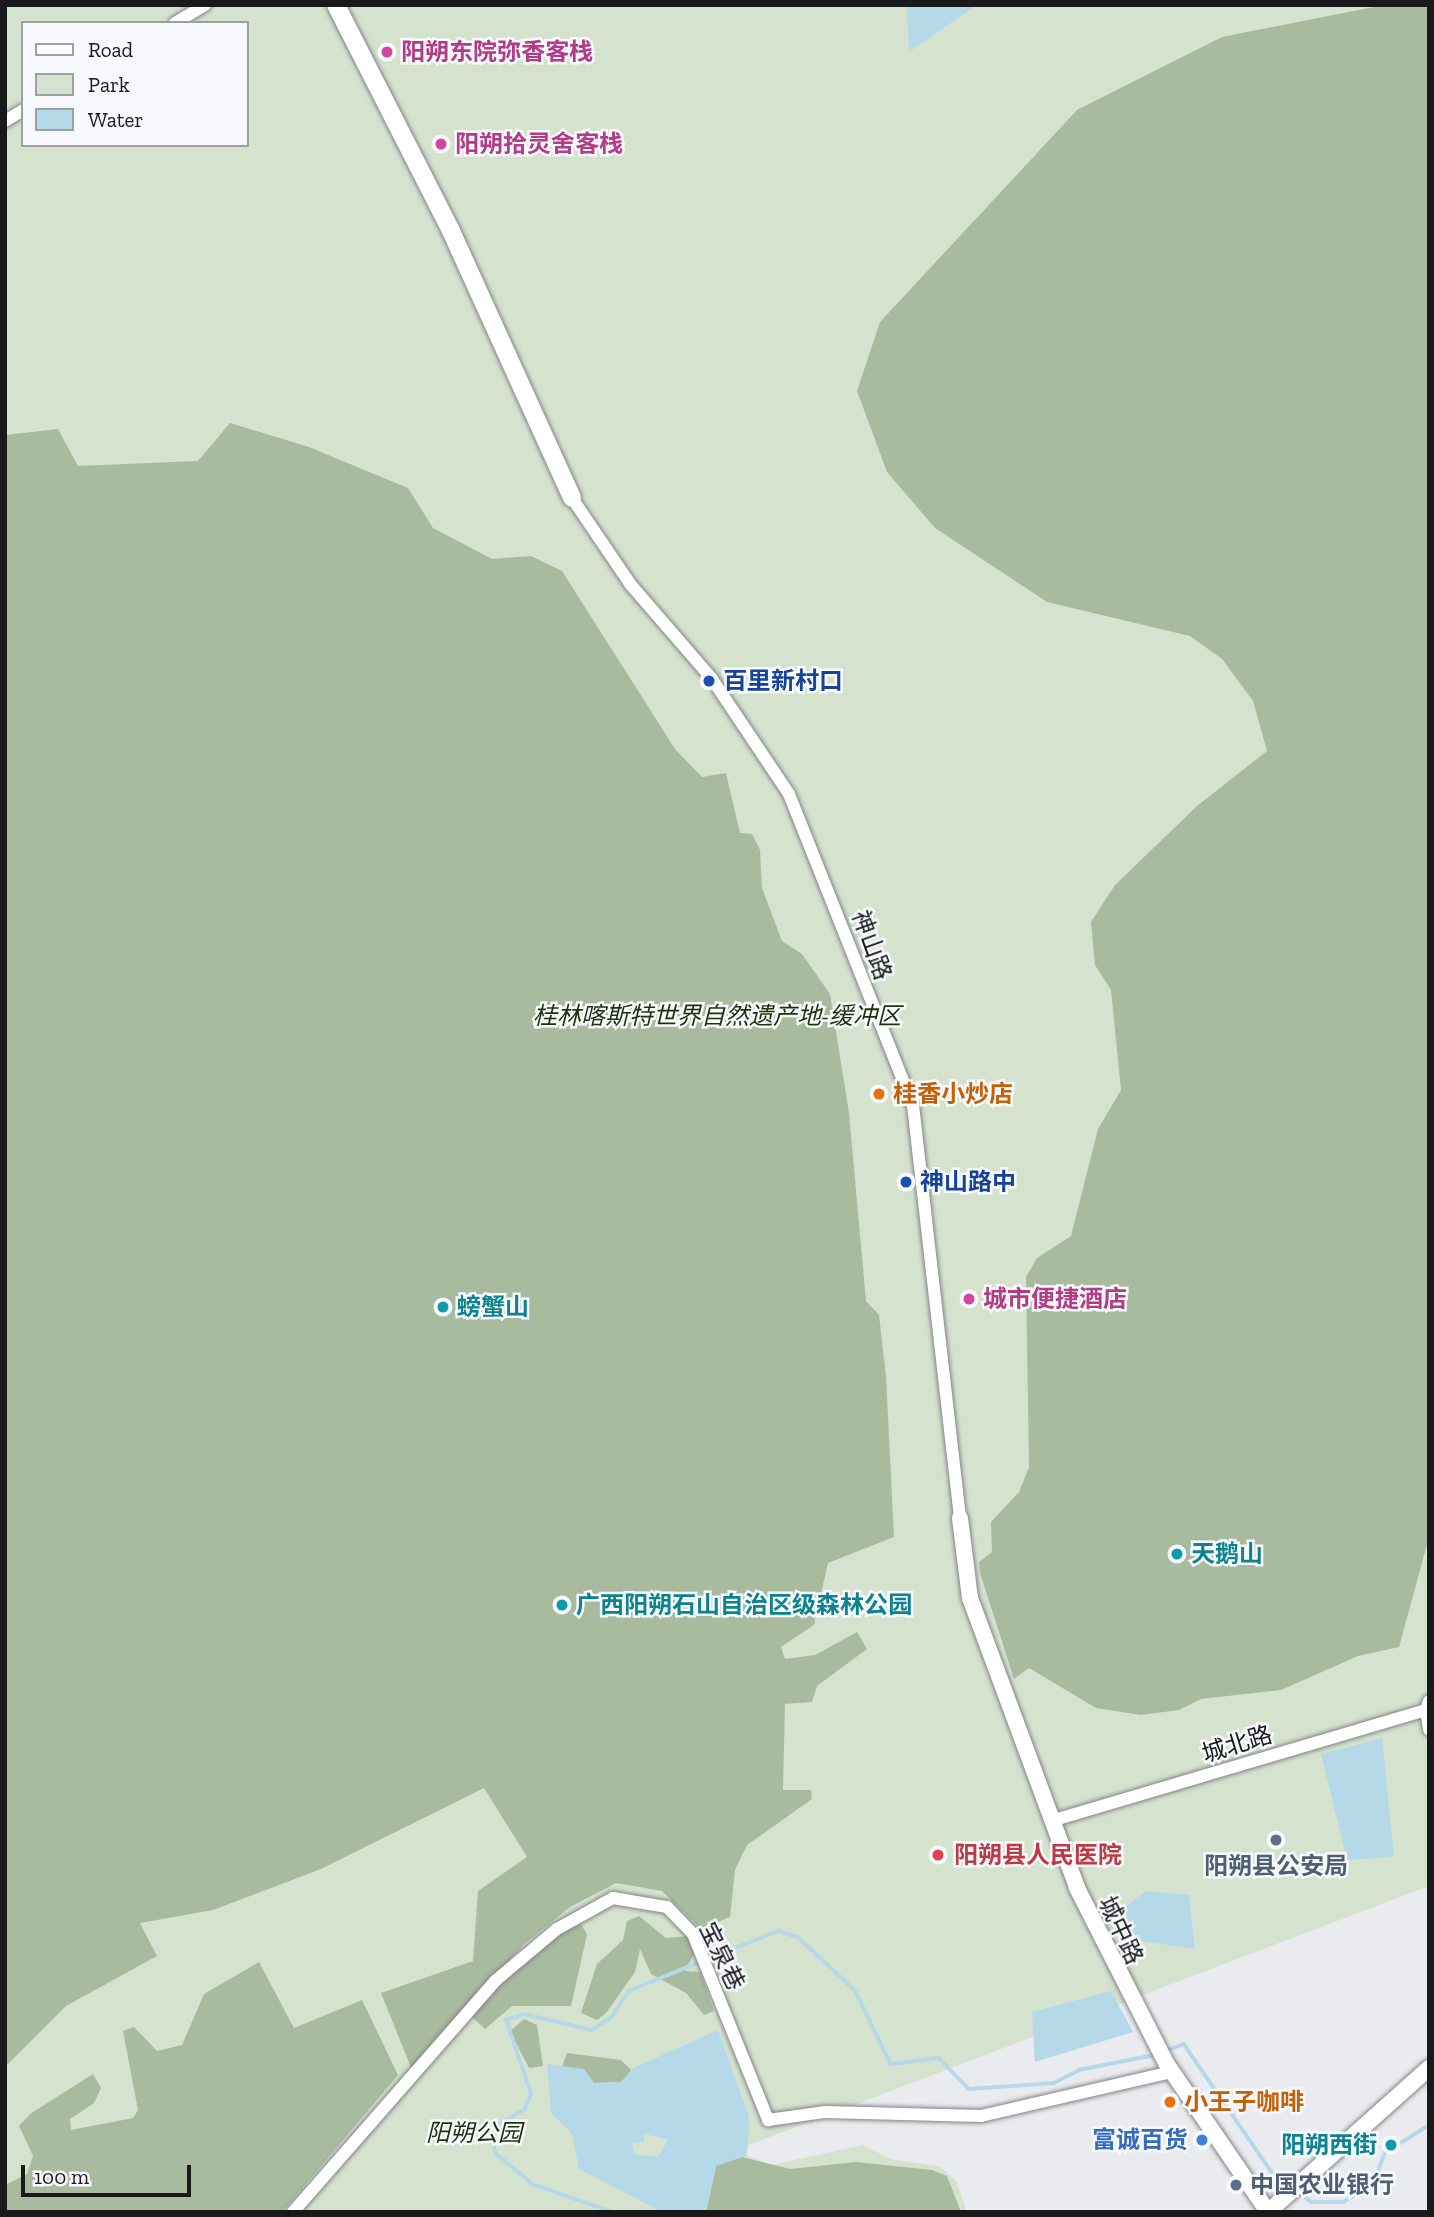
<!DOCTYPE html>
<html>
<head>
<meta charset="utf-8">
<style>
	body { margin:0 }
	#map { position:relative; width:1434px; height:2217px; overflow:hidden; background:#e9ebef; font-family:"Zilla Slab","Noto Sans SC",serif }
	div>[style] { position:absolute }
	[style*='--x'] { left:calc(var(--x)*1px); top:calc(var(--y)*1px); width:calc(var(--w)*1px); rotate:calc(var(--a)*1deg) }
	.green>* { inset:0; background:#d5e3ce }
	.forest>* { inset:0; background:#a9bb9f }
	.water>* { inset:0; background:#b6d9e9 }
	.stream>* { height:3.5px; margin:-1.75px; padding:0 1.75px; transform-origin:1.75px; border-radius:1.75px; background:#b6d9e9 }
	.roads { filter:drop-shadow(0 0 2px #838588) drop-shadow(0 0 2px #838588) }
	.minor>* { height:12px; margin:-6px; padding:0 6px; transform-origin:6px; border-radius:6px; background:#fff }
	.tertiary>* { height:16px; margin:-8px; padding:0 8px; transform-origin:8px; border-radius:8px; background:#fff }
	.secondary>* { height:18px; margin:-9px; padding:0 9px; transform-origin:9px; border-radius:9px; background:#fff }
	.dots>* { width:19px; height:19px; translate:-50% -50%; box-sizing:border-box; border:4px solid #f7f9fc; border-radius:50% }
	span { translate:-50% -50%; white-space:nowrap; text-align:center; line-height:1.15; -webkit-text-stroke:5px #f7f9fc; paint-order:stroke }
	.hotel-label { font-size:24px; color:#b23c85; font-weight:700 }
	.left { translate:0 -50%; text-align:left }
	.transit-label { font-size:24px; color:#164399; font-weight:700 }
	.street-label { font-size:24px; color:#19191b }
	.park-label { font-size:24px; color:#1a3207; font-style:italic }
	.food-label { font-size:24px; color:#c56008; font-weight:700 }
	.culture-label { font-size:24px; color:#0d838f; font-weight:700 }
	.right { translate:-100% -50%; text-align:right }
	.health-label { font-size:24px; color:#be3a42; font-weight:700 }
	.service-label { font-size:24px; color:#4e5e75; font-weight:700 }
	.shop-label { font-size:24px; color:#366cbe; font-weight:700 }
	.frame { position:absolute; inset:0; border:7px solid #19191b; pointer-events:none }
	.legend { position:absolute; left:21px; top:21px; width:228px; height:126px; box-sizing:border-box; background:#f7f9fc; border:2px solid #9e9fa2; margin:0; padding:9px 12px; list-style:none; font-size:21px; color:#19191b }
	.legend li { display:flex; align-items:center; gap:14px; height:35px }
	.legend b { width:35px; border:2px solid #9e9fa2 }
	.scale { position:absolute; left:21px; top:2165px; width:170px; height:32px; box-sizing:border-box; border:4px solid #19191b; border-top:0; padding-left:9px; font-size:21px; line-height:24px; white-space:nowrap; color:#19191b; -webkit-text-stroke:5px #f7f9fc; paint-order:stroke }
</style>
</head>
<body>
<div id="map">
	<div class="green">
		<i style="clip-path:polygon(evenodd,5px 5px,1429px 5px,1429px 1886px,749px 2145px,746px 2155px,771px 2165px,863px 2145px,891px 2159px,941px 2167px,957px 2182px,967px 2212px,5px 2212px,5px 5px,23px 23px,247px 23px,247px 145px,23px 145px,23px 23px)"></i>
	</div>
	<div class="forest">
		<i style="clip-path:polygon(1384px 5px,1429px 5px,1429px 1537px,1399px 1647px,1358px 1656px,1281px 1690px,1201px 1699px,1179px 1710px,1141px 1715px,1096px 1708px,1029px 1668px,1014px 1679px,980px 1573px,979px 1562px,992px 1552px,991px 1522px,1019px 1492px,1029px 1467px,1026px 1277px,1037px 1258px,1071px 1236px,1098px 1129px,1121px 1090px,1111px 990px,1095px 965px,1091px 922px,1115px 885px,1197px 806px,1267px 751px,1253px 701px,1222px 659px,1190px 636px,1047px 602px,935px 528px,887px 472px,857px 391px,880px 322px,1077px 110px,1222px 37px)"></i>
		<i style="clip-path:polygon(230px 423px,309px 447px,408px 488px,433px 528px,492px 559px,531px 556px,562px 571px,675px 749px,702px 777px,726px 773px,740px 833px,752px 834px,760px 850px,762px 888px,782px 941px,802px 954px,830px 994px,849px 1113px,866px 1301px,879px 1315px,886px 1376px,894px 1537px,828px 1563px,814px 1625px,781px 1647px,785px 1659px,815px 1655px,857px 1632px,867px 1649px,817px 1686px,812px 1702px,785px 1704px,783px 1790px,811px 1790px,812px 1799px,747px 1845px,735px 1870px,730px 1917px,701px 1929px,662px 1891px,616px 1883px,570px 1907px,523px 1945px,412px 2070px,381px 1993px,473px 1961px,478px 1891px,527px 1857px,484px 1788px,321px 1869px,213px 1910px,140px 1923px,157px 1956px,66px 2006px,5px 2067px,5px 435px,58px 429px,78px 466px,198px 461px)"></i>
		<i style="clip-path:polygon(639px 1916px,666px 1938px,690px 1936px,695px 1952px,685px 1971px,700px 1972px,714px 2011px,704px 2015px,686px 1993px,651px 1974px,640px 1949px,635px 1972px,606px 2013px,597px 2020px,581px 2013px,597px 1964px,623px 1940px,627px 1921px)"></i>
		<i style="clip-path:polygon(579px 1921px,587px 1934px,571px 2006px,512px 2006px,485px 2029px,471px 2016px,523px 1960px)"></i>
		<i style="clip-path:polygon(259px 1962px,294px 2028px,362px 2000px,398px 2075px,282px 2212px,5px 2212px,5px 2185px,27px 2174px,33px 2156px,19px 2126px,30px 2114px,93px 2074px,101px 2088px,94px 2103px,70px 2119px,71px 2130px,133px 2118px,138px 2110px,123px 2031px,134px 2027px,157px 2051px,182px 2045px,204px 1994px)"></i>
		<i style="clip-path:polygon(524px 2019px,537px 2025px,543px 2066px,529px 2068px,510px 2031px)"></i>
		<i style="clip-path:polygon(567px 2053px,621px 2060px,633px 2072px,621px 2082px,594px 2083px,562px 2067px)"></i>
		<i style="clip-path:polygon(738px 2156px,790px 2169px,856px 2162px,932px 2170px,947px 2176px,961px 2212px,706px 2212px,716px 2166px)"></i>
	</div>
	<div class="water">
		<i style="clip-path:polygon(907px 5px,977px 5px,909px 52px)"></i>
		<i style="clip-path:polygon(1382px 1738px,1394px 1857px,1347px 1860px,1321px 1754px)"></i>
		<i style="clip-path:polygon(1146px 1891px,1189px 1895px,1195px 1949px,1121px 1938px,1124px 1908px)"></i>
		<i style="clip-path:polygon(1111px 1991px,1133px 2032px,1035px 2062px,1032px 2012px)"></i>
		<i style="clip-path:polygon(evenodd,718px 2030px,749px 2116px,748px 2142px,746px 2156px,716px 2166px,706px 2212px,662px 2212px,579px 2169px,572px 2134px,551px 2113px,547px 2064px,584px 2069px,594px 2083px,621px 2082px,633px 2068px,718px 2030px,645px 2134px,668px 2140px,658px 2157px,634px 2154px,632px 2143px,644px 2142px,645px 2134px)"></i>
	</div>
	<div class="stream">
		<i style="--x:707;--y:1959;--w:77;--a:-21.3"></i>
		<i style="--x:779;--y:1931;--w:20;--a:18"></i>
		<i style="--x:798;--y:1937;--w:78;--a:42.9"></i>
		<i style="--x:855;--y:1990;--w:82;--a:64.1"></i>
		<i style="--x:891;--y:2064;--w:48;--a:-7.1"></i>
		<i style="--x:939;--y:2058;--w:43;--a:45.9"></i>
		<i style="--x:969;--y:2089;--w:85;--a:-4"></i>
		<i style="--x:1054;--y:2083;--w:28;--a:-27"></i>
		<i style="--x:1079;--y:2070;--w:77;--a:-11.2"></i>
		<i style="--x:1166;--y:2051;--w:19;--a:-21"></i>
		<i style="--x:1184;--y:2044;--w:154;--a:55.6"></i>
		<i style="--x:1271;--y:2171;--w:25;--a:32"></i>
		<i style="--x:1300;--y:2192;--w:15;--a:42"></i>
		<i style="--x:1311;--y:2202;--w:32;--a:0"></i>
		<i style="--x:1343;--y:2202;--w:35;--a:-31"></i>
		<i style="--x:1373;--y:2184;--w:33;--a:-69"></i>
		<i style="--x:1385;--y:2153;--w:52;--a:-32.5"></i>
		<i style="--x:611;--y:2212;--w:83;--a:-160.9"></i>
		<i style="--x:533;--y:2185;--w:48;--a:-140"></i>
		<i style="--x:496;--y:2154;--w:24;--a:-109"></i>
		<i style="--x:488;--y:2131;--w:43;--a:-30.7"></i>
		<i style="--x:525;--y:2109;--w:16;--a:-68"></i>
		<i style="--x:531;--y:2094;--w:78;--a:-108.7"></i>
		<i style="--x:506;--y:2020;--w:19;--a:-18"></i>
		<i style="--x:524;--y:2014;--w:70;--a:13.2"></i>
		<i style="--x:592;--y:2030;--w:24;--a:-33"></i>
		<i style="--x:612;--y:2017;--w:31;--a:-57"></i>
		<i style="--x:629;--y:1991;--w:77;--a:-22.2"></i>
	</div>
	<div class="roads">
		<div class="minor">
			<i style="--x:175;--y:23;--w:35;--a:-31"></i>
			<i style="--x:5;--y:121;--w:21;--a:-31"></i>
			<i style="--x:572;--y:498;--w:105;--a:55.9"></i>
			<i style="--x:631;--y:585;--w:124;--a:49.2"></i>
			<i style="--x:712;--y:679;--w:138;--a:56.2"></i>
			<i style="--x:789;--y:794;--w:335;--a:68.3"></i>
			<i style="--x:913;--y:1105;--w:416;--a:83.5"></i>
			<i style="--x:1426;--y:1710;--w:20;--a:81"></i>
			<i style="--x:1051;--y:1821;--w:391;--a:-16.5"></i>
			<i style="--x:1426;--y:1710;--w:9;--a:-72"></i>
			<i style="--x:293;--y:2212;--w:307;--a:-48.8"></i>
			<i style="--x:495;--y:1981;--w:81;--a:-40"></i>
			<i style="--x:557;--y:1929;--w:64;--a:-29"></i>
			<i style="--x:613;--y:1898;--w:55;--a:9.5"></i>
			<i style="--x:667;--y:1907;--w:37;--a:46"></i>
			<i style="--x:693;--y:1934;--w:201;--a:68"></i>
			<i style="--x:768;--y:2120;--w:58;--a:-8"></i>
			<i style="--x:825;--y:2112;--w:156;--a:1.5"></i>
			<i style="--x:981;--y:2116;--w:196;--a:-13"></i>
		</div>
		<div class="tertiary">
			<i style="--x:960;--y:1518;--w:81;--a:82.9"></i>
			<i style="--x:970;--y:1598;--w:309;--a:69.7"></i>
			<i style="--x:1077;--y:1888;--w:196;--a:63"></i>
			<i style="--x:1166;--y:2063;--w:181;--a:55.6"></i>
			<i style="--x:1268;--y:2212;--w:216;--a:-41.8"></i>
		</div>
		<div class="secondary">
			<i style="--x:336;--y:5;--w:254;--a:63"></i>
			<i style="--x:451;--y:231;--w:293;--a:65.6"></i>
		</div>
	</div>
	<div class="dots">
		<i style="left:387px;top:52px;background:#d1479c"></i>
		<i style="left:441px;top:144px;background:#d1479c"></i>
		<i style="left:709px;top:681px;background:#1a4fb4"></i>
		<i style="left:879px;top:1094px;background:#e8710a"></i>
		<i style="left:906px;top:1182px;background:#1a4fb4"></i>
		<i style="left:969px;top:1299px;background:#d1479c"></i>
		<i style="left:443px;top:1307px;background:#0f9aa8"></i>
		<i style="left:1177px;top:1554px;background:#0f9aa8"></i>
		<i style="left:562px;top:1605px;background:#0f9aa8"></i>
		<i style="left:1276px;top:1840px;background:#5c6f8a"></i>
		<i style="left:938px;top:1855px;background:#e0444e"></i>
		<i style="left:1170px;top:2102px;background:#e8710a"></i>
		<i style="left:1202px;top:2140px;background:#3f7fe0"></i>
		<i style="left:1391px;top:2145px;background:#0f9aa8"></i>
		<i style="left:1236px;top:2185px;background:#5c6f8a"></i>
	</div>
	<div class="hotel-label">
		<span class="left" style="left:401px;top:52px">阳朔东院弥香客栈</span>
		<span class="left" style="left:455px;top:144px">阳朔拾灵舍客栈</span>
		<span class="left" style="left:983px;top:1299px">城市便捷酒店</span>
	</div>
	<div class="transit-label">
		<span class="left" style="left:723px;top:681px">百里新村口</span>
		<span class="left" style="left:920px;top:1182px">神山路中</span>
	</div>
	<div class="street-label">
		<span style="left:872px;top:945px;rotate:70deg">神山路</span>
		<span style="left:1237px;top:1744px;rotate:-17deg">城北路</span>
		<span style="left:1121px;top:1930px;rotate:65deg">城中路</span>
		<span style="left:722px;top:1956px;rotate:64deg">宝泉巷</span>
	</div>
	<div class="park-label">
		<span style="left:717px;top:1016px">桂林喀斯特世界自然遗产地-缓冲区</span>
		<span style="left:474px;top:2133px">阳朔公园</span>
	</div>
	<div class="food-label">
		<span class="left" style="left:893px;top:1094px">桂香小炒店</span>
		<span class="left" style="left:1184px;top:2102px">小王子咖啡</span>
	</div>
	<div class="culture-label">
		<span class="left" style="left:457px;top:1307px">螃蟹山</span>
		<span class="left" style="left:1191px;top:1554px">天鹅山</span>
		<span class="left" style="left:576px;top:1605px">广西阳朔石山自治区级森林公园</span>
		<span class="right" style="left:1377px;top:2145px">阳朔西街</span>
	</div>
	<div class="health-label">
		<span class="left" style="left:954px;top:1855px">阳朔县人民医院</span>
	</div>
	<div class="service-label">
		<span style="left:1276px;top:1866px">阳朔县公安局</span>
		<span class="left" style="left:1250px;top:2185px">中国农业银行</span>
	</div>
	<div class="shop-label">
		<span class="right" style="left:1188px;top:2140px">富诚百货</span>
	</div>
	<div class="frame"></div>
	<ul class="legend">
	<li><b style="height:9px;background:#fff"></b>Road</li>
	<li><b style="height:19px;background:#d5e3ce"></b>Park</li>
	<li><b style="height:19px;background:#b6d9e9"></b>Water</li>
	</ul>
	<div class="scale">100 m</div>
</div>
</body>
</html>
